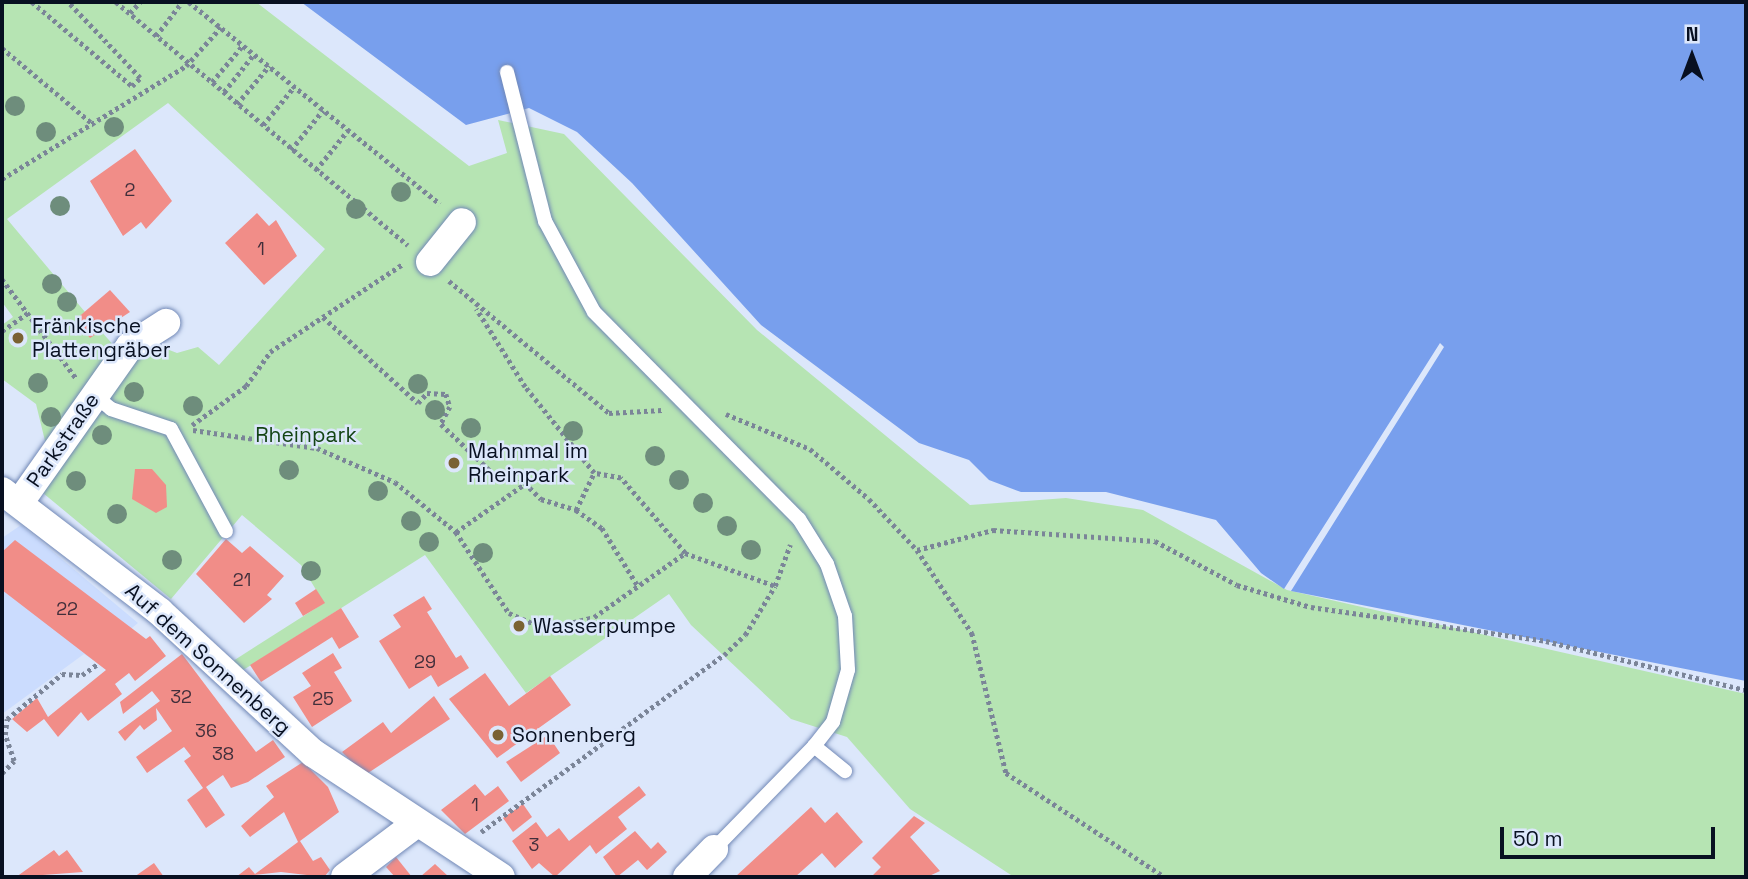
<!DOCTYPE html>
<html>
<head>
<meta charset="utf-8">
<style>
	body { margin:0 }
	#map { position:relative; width:1748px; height:879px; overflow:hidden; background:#dce7fb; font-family:"Space Grotesk",sans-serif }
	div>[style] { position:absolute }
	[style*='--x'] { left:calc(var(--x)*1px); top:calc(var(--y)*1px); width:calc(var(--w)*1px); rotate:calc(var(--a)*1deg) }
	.built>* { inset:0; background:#cbdcfe }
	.green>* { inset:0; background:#b6e4b3 }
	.water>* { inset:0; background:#789fed }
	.building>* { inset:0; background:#f18d88 }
	.path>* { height:4.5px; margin-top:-2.25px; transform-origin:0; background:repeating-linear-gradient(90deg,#7b8598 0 3.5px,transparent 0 7px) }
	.roads { filter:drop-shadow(0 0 2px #7188b6) drop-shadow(0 0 2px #7188b6) }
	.lane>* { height:14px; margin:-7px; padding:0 7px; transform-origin:7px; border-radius:7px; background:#fff }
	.street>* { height:28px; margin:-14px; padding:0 14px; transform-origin:14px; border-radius:14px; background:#fff }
	.trees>* { width:20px; height:20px; margin:-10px; border-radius:50%; background:#6e8d7c }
	.dots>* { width:19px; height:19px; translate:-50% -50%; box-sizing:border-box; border:4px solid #dce7fb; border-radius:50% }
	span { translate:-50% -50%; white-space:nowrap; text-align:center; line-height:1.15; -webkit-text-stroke:5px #dce7fb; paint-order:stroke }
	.number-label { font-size:18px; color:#422f3b }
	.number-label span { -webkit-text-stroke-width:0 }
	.poi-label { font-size:21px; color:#081021 }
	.left { translate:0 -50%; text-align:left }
	.park-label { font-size:21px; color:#144414 }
	.street-label { font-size:21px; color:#081021 }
	.frame { position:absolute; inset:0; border:4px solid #081021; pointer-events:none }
	.north { position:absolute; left:1657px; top:21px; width:70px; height:70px; -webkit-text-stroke:5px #dce7fb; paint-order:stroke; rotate:0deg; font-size:19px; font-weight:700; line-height:28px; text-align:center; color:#081021 }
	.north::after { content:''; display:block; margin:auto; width:24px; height:32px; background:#081021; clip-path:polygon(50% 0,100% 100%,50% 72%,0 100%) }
	.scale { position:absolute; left:1500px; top:827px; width:215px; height:32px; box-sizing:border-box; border:4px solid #081021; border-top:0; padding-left:9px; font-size:21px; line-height:24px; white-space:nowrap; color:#081021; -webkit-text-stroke:5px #dce7fb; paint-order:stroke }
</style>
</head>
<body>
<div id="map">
	<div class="built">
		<i style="clip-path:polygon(21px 525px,138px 623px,93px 660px,84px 654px,2px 714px,2px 538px)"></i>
	</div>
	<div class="green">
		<i style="clip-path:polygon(2px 2px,256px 2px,469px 166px,507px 153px,498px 120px,564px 134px,757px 330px,970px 505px,1066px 498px,1143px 510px,1287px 590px,1746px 694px,1746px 877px,1014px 877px,910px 809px,847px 737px,791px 719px,691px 625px,669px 594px,526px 693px,425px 555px,240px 672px,233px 661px,324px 603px,301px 565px,242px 515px,171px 599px,43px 493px,128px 364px,159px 346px,177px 353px,198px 347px,219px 365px,325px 249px,168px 103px,7px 219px,85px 312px,75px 320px,100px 330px,116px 348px,46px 445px,36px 404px,2px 379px,2px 325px,13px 317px,2px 302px)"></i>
	</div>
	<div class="water">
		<i style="clip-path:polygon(301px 2px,1746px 2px,1746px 681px,1291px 591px,1444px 347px,1440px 343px,1284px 589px,1261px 573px,1216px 520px,1106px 492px,1021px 492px,989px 480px,969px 460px,919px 443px,761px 325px,632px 183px,577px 132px,529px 108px,466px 125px)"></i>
	</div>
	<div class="building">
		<i style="clip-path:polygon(135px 149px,172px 201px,146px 229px,141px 222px,123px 236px,90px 181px)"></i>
		<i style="clip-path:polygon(257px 213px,269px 226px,276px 220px,297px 256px,264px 285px,225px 243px)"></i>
		<i style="clip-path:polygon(110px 290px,130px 312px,90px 338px,75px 320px)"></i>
		<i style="clip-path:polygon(135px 469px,152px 469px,166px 485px,167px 507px,156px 513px,132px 499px)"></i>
		<i style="clip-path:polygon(226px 539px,242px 553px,250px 546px,284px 576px,267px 595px,272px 599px,244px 623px,196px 574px)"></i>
		<i style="clip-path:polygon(15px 540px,146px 639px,150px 636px,166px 656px,135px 681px,129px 673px,115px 684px,122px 694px,88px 721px,81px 712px,58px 737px,44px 719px,27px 732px,12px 719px,37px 698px,48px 717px,106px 670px,2px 590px,2px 552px)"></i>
		<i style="clip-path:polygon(316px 589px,325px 603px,303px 616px,295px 603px)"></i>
		<i style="clip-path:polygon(424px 596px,432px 609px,427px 612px,456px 658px,461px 655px,469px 668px,438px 687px,431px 675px,409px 689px,379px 641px,401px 627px,393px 615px)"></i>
		<i style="clip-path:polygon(341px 608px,359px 637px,339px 649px,332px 637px,261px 682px,250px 665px)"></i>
		<i style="clip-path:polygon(333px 653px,342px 668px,334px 672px,352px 701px,312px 727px,293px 697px,311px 686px,302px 673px)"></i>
		<i style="clip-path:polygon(182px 654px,256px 752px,273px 740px,285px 757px,248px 782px,231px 788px,223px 775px,206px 787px,225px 815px,206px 828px,187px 800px,203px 788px,184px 761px,191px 756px,184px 747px,147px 773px,136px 757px,172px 731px,156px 708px,157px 720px,144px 730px,140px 725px,125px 741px,118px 732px,160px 701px,152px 691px,123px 714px,120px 702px)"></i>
		<i style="clip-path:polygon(485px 673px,509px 706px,550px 676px,571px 705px,497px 758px,449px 699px)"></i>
		<i style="clip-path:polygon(434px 696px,450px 719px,365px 775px,342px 752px,383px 722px,391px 733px)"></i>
		<i style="clip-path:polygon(548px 735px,560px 753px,521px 782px,506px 762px)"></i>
		<i style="clip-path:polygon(303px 762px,328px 787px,339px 812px,300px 841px,313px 861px,321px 857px,330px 870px,324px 877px,281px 872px,236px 877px,249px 867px,255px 874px,298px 842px,284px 812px,250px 837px,241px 826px,274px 797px,266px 786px)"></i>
		<i style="clip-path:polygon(475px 784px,485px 796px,498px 786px,509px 801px,465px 834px,441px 810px)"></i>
		<i style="clip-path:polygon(639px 786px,646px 795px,618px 817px,627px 829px,596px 854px,590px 845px,555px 877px,539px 863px,532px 869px,512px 841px,536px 822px,547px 837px,559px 828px,569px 841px)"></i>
		<i style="clip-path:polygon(523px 804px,532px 817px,513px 832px,503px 818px)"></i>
		<i style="clip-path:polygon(811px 807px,825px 823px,837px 812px,863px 842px,835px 868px,822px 853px,795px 877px,735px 877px)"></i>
		<i style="clip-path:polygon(914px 816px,925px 823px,910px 837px,940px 871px,927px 877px,871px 877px,881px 867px,872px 858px)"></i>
		<i style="clip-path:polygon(635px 831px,651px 849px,658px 842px,667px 852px,647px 870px,638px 860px,617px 877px,603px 857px)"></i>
		<i style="clip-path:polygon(54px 850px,59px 856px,67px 850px,83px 872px,16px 877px)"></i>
		<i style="clip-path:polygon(396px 857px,412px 877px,395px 877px,386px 867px)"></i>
		<i style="clip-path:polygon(154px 863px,164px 877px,134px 877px)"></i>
		<i style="clip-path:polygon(435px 864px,449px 877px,420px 877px)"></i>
	</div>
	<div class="path">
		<i style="--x:32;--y:2;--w:131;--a:40"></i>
		<i style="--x:132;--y:86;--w:11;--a:-45"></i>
		<i style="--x:140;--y:78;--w:105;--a:-133.5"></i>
		<i style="--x:116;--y:2;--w:380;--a:39.8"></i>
		<i style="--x:189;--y:2;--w:322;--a:38.8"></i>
		<i style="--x:130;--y:13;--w:15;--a:-48"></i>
		<i style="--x:156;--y:36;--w:43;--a:-52.6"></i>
		<i style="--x:2;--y:48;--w:120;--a:39.9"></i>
		<i style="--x:212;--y:82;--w:48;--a:-50"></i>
		<i style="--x:224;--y:92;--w:48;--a:-51.7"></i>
		<i style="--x:237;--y:104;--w:50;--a:-49.9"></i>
		<i style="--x:263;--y:125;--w:49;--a:-50.8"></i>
		<i style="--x:291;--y:150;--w:51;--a:-51.3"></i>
		<i style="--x:316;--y:170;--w:51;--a:-51.3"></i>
		<i style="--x:2;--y:179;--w:216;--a:-31.6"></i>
		<i style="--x:186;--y:66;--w:52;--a:-48.1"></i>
		<i style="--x:2;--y:279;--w:124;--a:53.2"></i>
		<i style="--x:449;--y:281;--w:207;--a:39.5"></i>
		<i style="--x:609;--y:413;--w:53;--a:-3.2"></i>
		<i style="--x:323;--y:317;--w:128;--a:42.2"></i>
		<i style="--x:418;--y:403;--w:13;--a:-48"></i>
		<i style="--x:427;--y:393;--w:19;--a:3"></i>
		<i style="--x:446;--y:394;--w:14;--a:73"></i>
		<i style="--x:450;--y:407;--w:19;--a:118"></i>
		<i style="--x:441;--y:424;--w:80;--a:43.5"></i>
		<i style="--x:499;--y:479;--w:16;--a:-45"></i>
		<i style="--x:510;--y:468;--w:44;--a:45"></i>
		<i style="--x:541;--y:499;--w:37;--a:17"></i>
		<i style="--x:576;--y:510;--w:41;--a:-64.1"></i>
		<i style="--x:2;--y:331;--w:33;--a:-35"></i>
		<i style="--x:726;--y:414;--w:91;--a:22.6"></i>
		<i style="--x:810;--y:449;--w:77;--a:40.3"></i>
		<i style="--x:869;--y:499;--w:70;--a:46.7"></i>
		<i style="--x:917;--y:550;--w:100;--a:56.5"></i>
		<i style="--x:972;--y:633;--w:144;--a:76.3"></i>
		<i style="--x:1006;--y:773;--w:190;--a:33.2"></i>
		<i style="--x:192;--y:425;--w:67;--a:-35.8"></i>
		<i style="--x:246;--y:386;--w:42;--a:-54.8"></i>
		<i style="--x:270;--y:352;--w:159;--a:-33.5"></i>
		<i style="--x:193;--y:430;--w:125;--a:8.3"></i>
		<i style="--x:317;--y:448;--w:85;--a:23.6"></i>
		<i style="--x:395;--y:482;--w:79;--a:39.3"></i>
		<i style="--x:456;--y:532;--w:85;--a:-35"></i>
		<i style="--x:576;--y:510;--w:32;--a:35"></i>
		<i style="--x:602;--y:528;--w:68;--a:58.2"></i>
		<i style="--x:456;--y:532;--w:97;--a:56.8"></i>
		<i style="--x:509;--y:613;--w:40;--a:23.4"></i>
		<i style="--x:546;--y:629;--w:49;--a:-14"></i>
		<i style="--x:594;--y:617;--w:111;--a:-35.1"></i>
		<i style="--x:685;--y:553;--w:99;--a:-130.5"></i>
		<i style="--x:621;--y:478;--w:27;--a:-170"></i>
		<i style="--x:594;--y:473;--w:110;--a:-128.7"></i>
		<i style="--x:525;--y:387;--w:92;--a:-122.1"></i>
		<i style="--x:917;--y:550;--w:79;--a:-14.7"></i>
		<i style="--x:993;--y:530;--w:162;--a:3.9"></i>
		<i style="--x:1155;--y:541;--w:93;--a:28.2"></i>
		<i style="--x:1237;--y:585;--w:77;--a:16.6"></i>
		<i style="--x:1311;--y:607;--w:237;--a:8.2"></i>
		<i style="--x:1546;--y:641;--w:206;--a:13.8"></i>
		<i style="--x:685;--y:553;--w:96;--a:20.1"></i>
		<i style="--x:775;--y:586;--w:44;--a:-69.9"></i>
		<i style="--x:2;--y:773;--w:17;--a:-45"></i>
		<i style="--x:14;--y:761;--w:28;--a:-109"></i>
		<i style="--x:5;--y:735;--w:16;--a:-83"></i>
		<i style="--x:7;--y:719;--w:71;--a:-39.3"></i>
		<i style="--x:62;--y:674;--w:20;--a:3"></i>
		<i style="--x:82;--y:675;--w:19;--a:-35"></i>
		<i style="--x:481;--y:832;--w:301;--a:-36.1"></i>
		<i style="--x:724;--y:655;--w:29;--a:-44"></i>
		<i style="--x:745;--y:635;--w:57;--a:-58.5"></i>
	</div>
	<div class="roads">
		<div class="lane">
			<i style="--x:507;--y:72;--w:154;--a:75.7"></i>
			<i style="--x:545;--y:221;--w:103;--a:61.7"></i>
			<i style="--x:594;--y:312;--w:291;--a:45.3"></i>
			<i style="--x:799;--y:519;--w:53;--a:58.1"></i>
			<i style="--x:827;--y:564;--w:55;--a:70.9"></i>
			<i style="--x:845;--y:616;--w:54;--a:86.8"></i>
			<i style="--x:848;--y:670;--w:54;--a:106.1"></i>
			<i style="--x:833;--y:722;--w:31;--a:128"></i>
			<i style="--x:94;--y:395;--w:22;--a:39"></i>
			<i style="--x:111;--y:409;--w:63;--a:18.4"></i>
			<i style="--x:171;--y:429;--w:116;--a:61.7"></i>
			<i style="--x:714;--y:849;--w:144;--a:-45.8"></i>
			<i style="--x:814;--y:746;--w:40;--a:39"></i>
		</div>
		<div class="street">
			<i style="--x:430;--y:262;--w:51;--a:-51.3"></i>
			<i style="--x:2;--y:491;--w:199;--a:37.4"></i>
			<i style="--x:160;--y:612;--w:208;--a:42.7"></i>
			<i style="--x:313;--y:753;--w:225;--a:33.4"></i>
			<i style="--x:20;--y:502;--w:191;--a:-54.8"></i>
			<i style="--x:130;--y:346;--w:43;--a:-32.6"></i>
			<i style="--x:345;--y:877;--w:90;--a:-36.9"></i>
			<i style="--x:687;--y:877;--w:39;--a:-46"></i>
		</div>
	</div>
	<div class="trees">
		<i style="left:15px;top:106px"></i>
		<i style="left:114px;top:127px"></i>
		<i style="left:46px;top:132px"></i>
		<i style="left:401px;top:192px"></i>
		<i style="left:60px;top:206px"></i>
		<i style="left:356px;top:209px"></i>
		<i style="left:52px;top:284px"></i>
		<i style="left:67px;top:302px"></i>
		<i style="left:38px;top:383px"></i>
		<i style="left:418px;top:384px"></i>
		<i style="left:134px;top:392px"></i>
		<i style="left:193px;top:406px"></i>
		<i style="left:435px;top:410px"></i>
		<i style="left:51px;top:417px"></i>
		<i style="left:471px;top:428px"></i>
		<i style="left:573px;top:431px"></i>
		<i style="left:102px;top:435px"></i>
		<i style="left:655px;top:456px"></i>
		<i style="left:289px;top:470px"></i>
		<i style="left:679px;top:480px"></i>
		<i style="left:76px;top:481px"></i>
		<i style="left:378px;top:491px"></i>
		<i style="left:703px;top:503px"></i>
		<i style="left:117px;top:514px"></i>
		<i style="left:411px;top:521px"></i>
		<i style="left:727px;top:526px"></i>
		<i style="left:429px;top:542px"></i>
		<i style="left:751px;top:550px"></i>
		<i style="left:483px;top:553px"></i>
		<i style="left:172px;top:560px"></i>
		<i style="left:311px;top:571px"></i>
	</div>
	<div class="dots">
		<i style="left:18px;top:338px;background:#7a6233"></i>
		<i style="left:454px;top:463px;background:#7a6233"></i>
		<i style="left:519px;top:626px;background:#7a6233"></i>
		<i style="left:498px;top:735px;background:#7a6233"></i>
	</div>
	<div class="number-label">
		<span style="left:130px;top:190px">2</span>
		<span style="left:261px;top:249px">1</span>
		<span style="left:242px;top:580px">21</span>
		<span style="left:67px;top:609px">22</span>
		<span style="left:425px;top:662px">29</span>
		<span style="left:181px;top:697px">32</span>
		<span style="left:323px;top:699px">25</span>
		<span style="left:206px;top:731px">36</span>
		<span style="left:223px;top:754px">38</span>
		<span style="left:475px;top:805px">1</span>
		<span style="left:534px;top:845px">3</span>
	</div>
	<div class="poi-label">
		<span class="left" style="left:32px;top:338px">Fränkische<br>Plattengräber</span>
		<span class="left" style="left:468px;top:463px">Mahnmal im<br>Rheinpark</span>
		<span class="left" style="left:533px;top:626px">Wasserpumpe</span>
		<span class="left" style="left:512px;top:735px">Sonnenberg</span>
	</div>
	<div class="park-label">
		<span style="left:306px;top:435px">Rheinpark</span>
	</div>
	<div class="street-label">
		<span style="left:63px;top:440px;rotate:-55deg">Parkstraße</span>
		<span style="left:208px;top:659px;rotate:42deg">Auf dem Sonnenberg</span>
	</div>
	<div class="frame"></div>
	<div class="north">N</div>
	<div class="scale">50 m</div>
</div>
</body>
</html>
